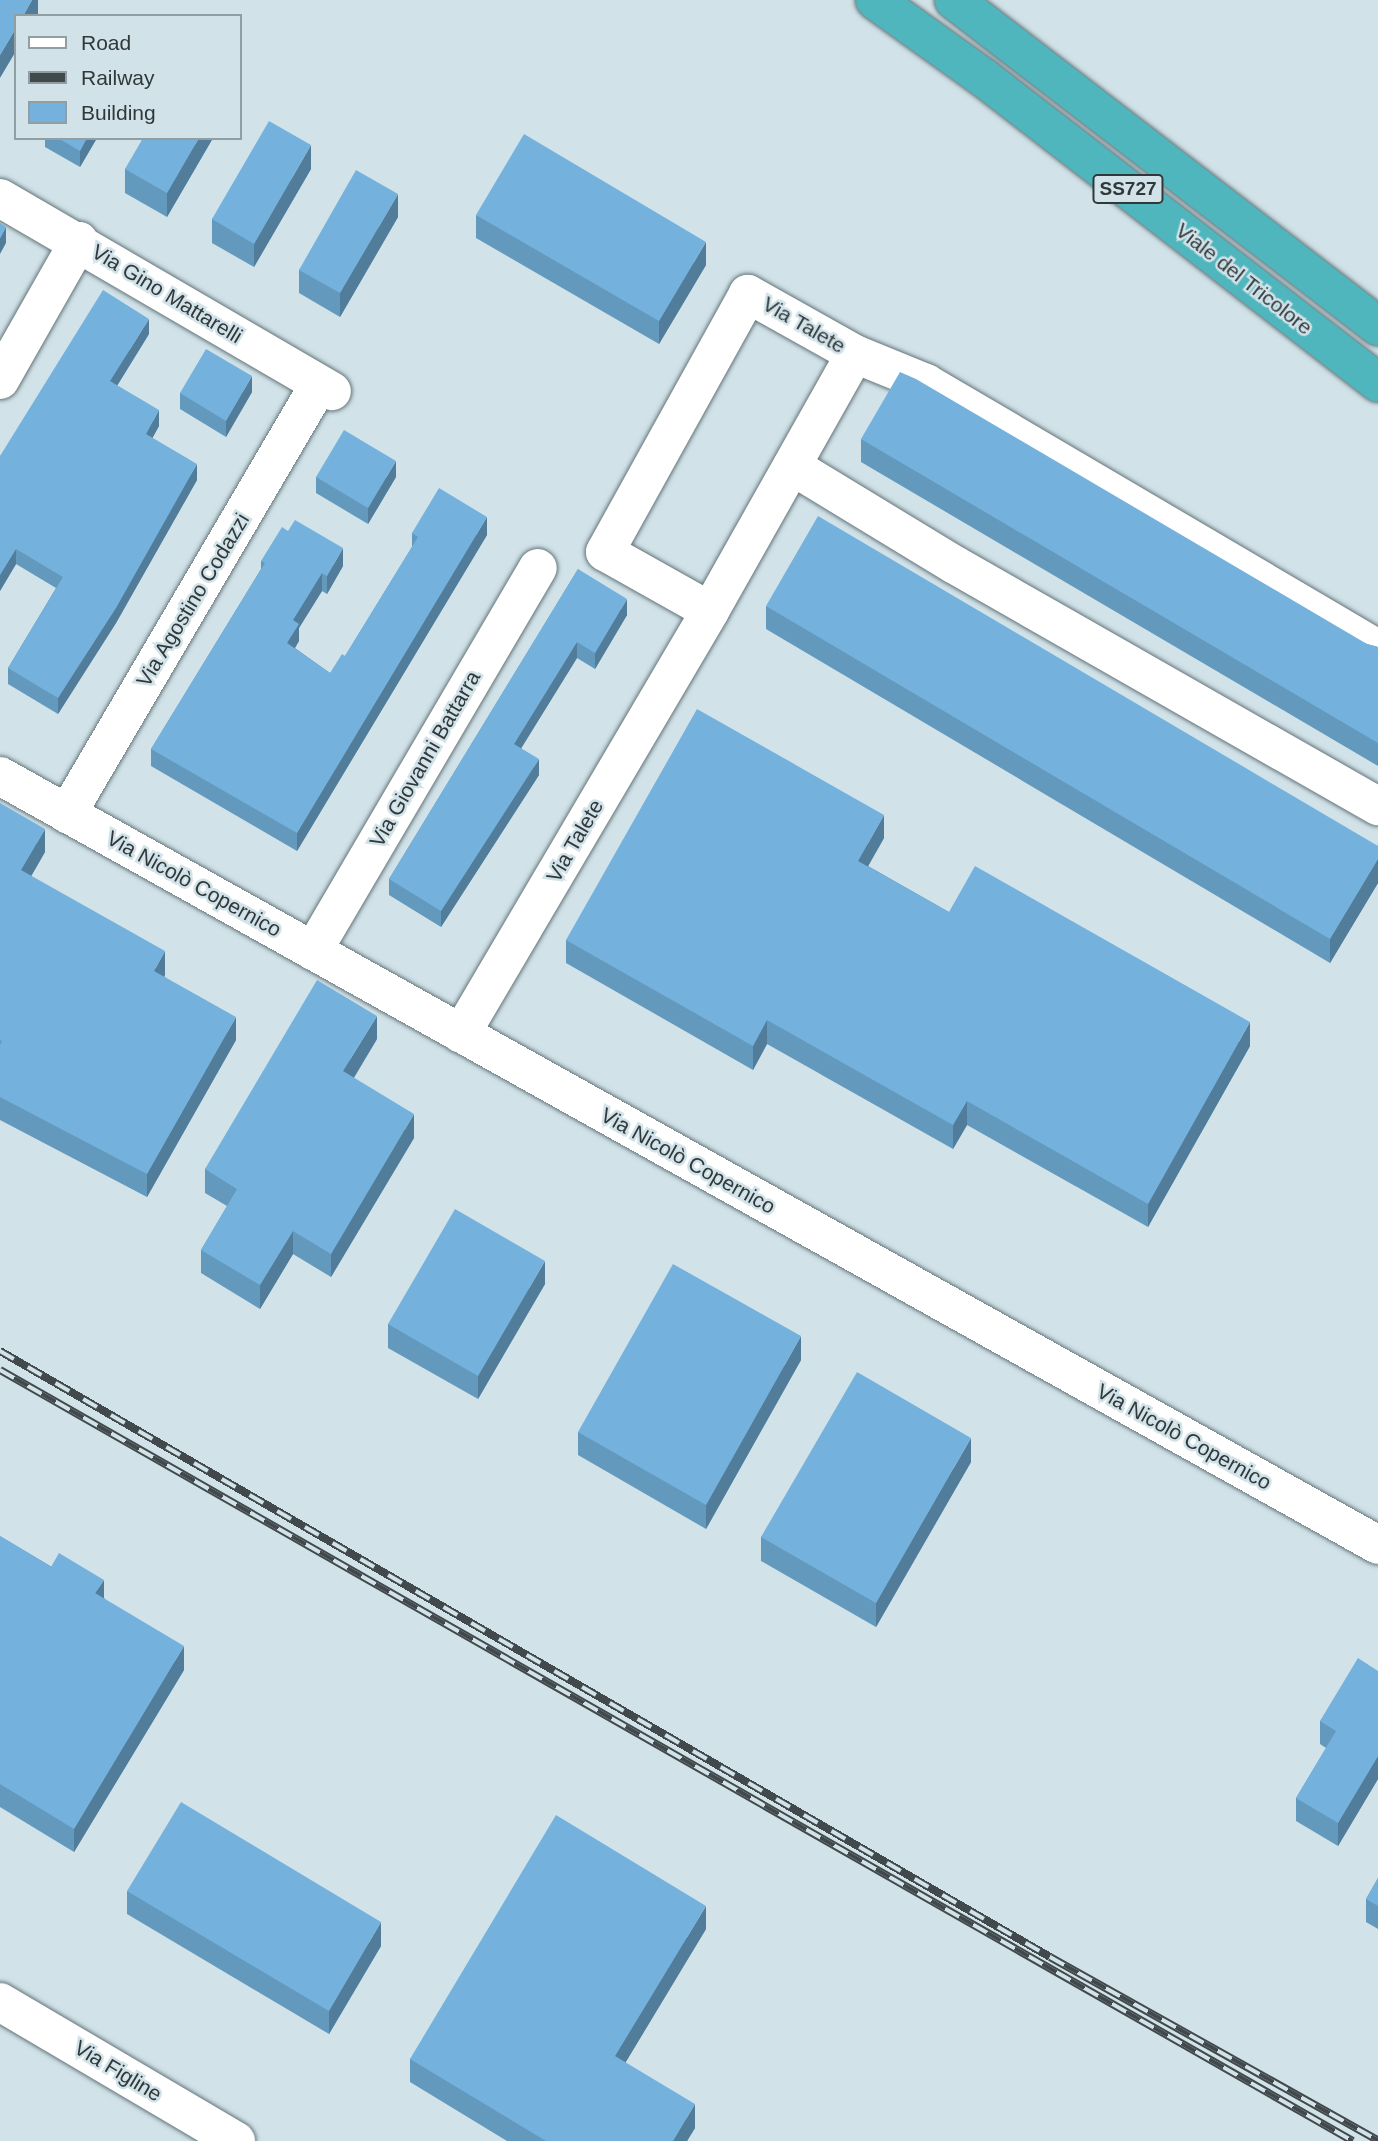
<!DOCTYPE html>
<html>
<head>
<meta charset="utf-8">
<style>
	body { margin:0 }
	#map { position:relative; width:1378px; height:2141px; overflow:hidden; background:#d1e3e9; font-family:Arial,sans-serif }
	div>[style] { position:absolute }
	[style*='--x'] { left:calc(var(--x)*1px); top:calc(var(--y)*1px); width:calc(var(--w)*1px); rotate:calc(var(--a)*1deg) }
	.roads { filter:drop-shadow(0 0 2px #647479) drop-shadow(0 0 2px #647479) }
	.minor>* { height:38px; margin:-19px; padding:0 19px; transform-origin:19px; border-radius:19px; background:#fff }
	.highway>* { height:38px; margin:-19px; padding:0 19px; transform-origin:19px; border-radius:19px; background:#4fb6be }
	.rail>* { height:8px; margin-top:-4px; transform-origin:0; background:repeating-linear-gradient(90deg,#d1e3e9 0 16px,#41494c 0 32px); box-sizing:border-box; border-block:2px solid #41494c }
	.wall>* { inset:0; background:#6499be }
	.shaded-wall>* { inset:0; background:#517d9b }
	.building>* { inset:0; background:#74b2dd }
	span { translate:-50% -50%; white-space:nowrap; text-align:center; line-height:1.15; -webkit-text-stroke:5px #d1e3e9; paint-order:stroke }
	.shield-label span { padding:2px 5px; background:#d1e3e9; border:2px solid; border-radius:5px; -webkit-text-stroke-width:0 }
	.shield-label { font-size:19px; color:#31383a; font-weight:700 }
	.street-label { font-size:21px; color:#31383a }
	.legend { position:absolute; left:14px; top:14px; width:228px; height:126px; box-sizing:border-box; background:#d1e3e9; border:2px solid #919fa3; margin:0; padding:9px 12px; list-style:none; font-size:21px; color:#31383a }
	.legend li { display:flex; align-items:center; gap:14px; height:35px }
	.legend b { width:35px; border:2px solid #919fa3 }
</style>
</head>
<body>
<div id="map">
	<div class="roads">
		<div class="minor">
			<i style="--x:0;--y:198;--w:384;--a:30.2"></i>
			<i style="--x:855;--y:354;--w:77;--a:22.2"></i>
			<i style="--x:926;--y:383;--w:524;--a:30.48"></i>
			<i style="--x:0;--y:380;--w:160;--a:-60.4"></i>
			<i style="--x:792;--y:466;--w:191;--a:31.3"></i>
			<i style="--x:955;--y:565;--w:487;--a:29.7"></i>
			<i style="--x:0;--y:776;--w:1578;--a:29.16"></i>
			<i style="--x:67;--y:814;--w:498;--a:-59.6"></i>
			<i style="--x:313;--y:951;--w:444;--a:-59.6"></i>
			<i style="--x:461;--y:1034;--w:491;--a:-59.5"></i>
			<i style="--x:710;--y:611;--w:295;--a:-60.6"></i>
			<i style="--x:855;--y:354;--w:123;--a:-150.7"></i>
			<i style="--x:748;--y:294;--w:295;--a:119"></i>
			<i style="--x:605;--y:552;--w:120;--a:29.3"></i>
			<i style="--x:0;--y:2002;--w:274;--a:30.5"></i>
		</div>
		<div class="highway">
			<i style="--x:875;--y:0;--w:134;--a:35.6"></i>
			<i style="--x:984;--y:78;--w:498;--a:37.7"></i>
			<i style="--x:954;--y:0;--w:535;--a:37.56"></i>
		</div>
	</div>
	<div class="rail">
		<i style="--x:0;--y:1351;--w:1212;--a:29.99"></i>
		<i style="--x:1050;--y:1957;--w:376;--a:29.2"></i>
		<i style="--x:0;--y:1370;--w:1557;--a:29.68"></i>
	</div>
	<div class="wall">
		<i style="clip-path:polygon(45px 138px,97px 138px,80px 167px,45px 147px)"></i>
		<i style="clip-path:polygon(213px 138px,167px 217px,125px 193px,125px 169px)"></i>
		<i style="clip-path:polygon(311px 169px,254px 267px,212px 243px,212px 219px)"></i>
		<i style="clip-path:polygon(476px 215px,706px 265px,659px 344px,476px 238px)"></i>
		<i style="clip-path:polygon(398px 217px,340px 317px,299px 293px,299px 270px)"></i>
		<i style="clip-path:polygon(149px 334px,117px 386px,159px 426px,152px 438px,197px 480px,116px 623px,58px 714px,8px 684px,8px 668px,56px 588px,16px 564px,0 591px,0 456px)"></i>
		<i style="clip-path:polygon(252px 392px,226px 437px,180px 409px,180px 393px)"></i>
		<i style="clip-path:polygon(861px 439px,1367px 644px,1378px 647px,1378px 766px,861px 462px)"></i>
		<i style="clip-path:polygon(316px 477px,396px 477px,368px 524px,316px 493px)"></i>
		<i style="clip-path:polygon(412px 533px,487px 535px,297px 851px,151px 766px,151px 749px,261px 569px,261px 561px,343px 566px,327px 594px,322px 591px,299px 628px,299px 641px,295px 648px,330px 673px,345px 656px,412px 547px)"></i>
		<i style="clip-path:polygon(578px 569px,627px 615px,595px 669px,577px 658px,521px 748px,539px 775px,441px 927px,389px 895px,389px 879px)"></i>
		<i style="clip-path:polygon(766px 606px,1378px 846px,1378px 883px,1330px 963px,766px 629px)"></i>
		<i style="clip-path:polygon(0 803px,45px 852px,31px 876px,165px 975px,164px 976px,236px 1040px,147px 1197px,0 1120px)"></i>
		<i style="clip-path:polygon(884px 838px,868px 866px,949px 912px,1250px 1046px,1148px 1227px,967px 1125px,953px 1149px,767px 1044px,753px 1070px,566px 963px,566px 940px)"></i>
		<i style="clip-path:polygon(377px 1039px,354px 1078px,414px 1138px,331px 1277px,293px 1254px,260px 1309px,201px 1273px,201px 1250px,227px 1206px,205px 1193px,205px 1169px)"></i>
		<i style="clip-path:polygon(545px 1284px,478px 1399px,388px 1348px,388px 1324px)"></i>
		<i style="clip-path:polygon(801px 1360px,706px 1529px,578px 1455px,578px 1432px)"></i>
		<i style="clip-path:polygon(971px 1462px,876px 1627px,761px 1561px,761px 1537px)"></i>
		<i style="clip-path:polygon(0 1536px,104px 1598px,184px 1670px,74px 1852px,0 1807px)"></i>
		<i style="clip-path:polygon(1378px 1671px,1378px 1779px,1338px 1846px,1296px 1821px,1296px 1798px,1326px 1748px,1320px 1744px,1320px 1721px)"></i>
		<i style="clip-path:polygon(1378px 1878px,1378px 1929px,1366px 1922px,1366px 1899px)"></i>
		<i style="clip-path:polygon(127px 1891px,381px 1946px,329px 2034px,127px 1914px)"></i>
		<i style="clip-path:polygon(706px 1929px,625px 2063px,695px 2128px,687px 2141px,507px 2141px,410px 2082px,410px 2059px)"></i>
	</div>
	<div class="shaded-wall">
		<i style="clip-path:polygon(32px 0,38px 0,38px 14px,36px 16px,23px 16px)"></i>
		<i style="clip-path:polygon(16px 28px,16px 51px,0 78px,0 55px)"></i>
		<i style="clip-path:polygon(87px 138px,97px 138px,80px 167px,80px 151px)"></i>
		<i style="clip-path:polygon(199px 138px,213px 138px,167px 217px,167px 193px)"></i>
		<i style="clip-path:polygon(311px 145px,311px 169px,254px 267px,254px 244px)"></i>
		<i style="clip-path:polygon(398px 194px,398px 217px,340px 317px,340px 293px)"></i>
		<i style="clip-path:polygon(6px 227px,6px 243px,0 254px,0 238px)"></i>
		<i style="clip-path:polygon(706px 242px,706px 265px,659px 344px,659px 321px)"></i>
		<i style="clip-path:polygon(149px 319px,149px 334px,110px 397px,110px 381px)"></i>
		<i style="clip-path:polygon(252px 376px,252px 392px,226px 437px,226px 421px)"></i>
		<i style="clip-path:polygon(159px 410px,159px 426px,146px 450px,146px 434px)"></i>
		<i style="clip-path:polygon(396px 461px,396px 477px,368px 524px,368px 508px)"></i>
		<i style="clip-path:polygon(197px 464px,197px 480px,116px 623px,58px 714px,58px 698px)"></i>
		<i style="clip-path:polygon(487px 517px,487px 535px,297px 851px,297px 833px)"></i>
		<i style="clip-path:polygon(343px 548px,343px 566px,327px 594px,327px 576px)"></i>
		<i style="clip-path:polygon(16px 549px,16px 564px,0 591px,0 575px)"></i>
		<i style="clip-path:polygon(322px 573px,322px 591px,299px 628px,299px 641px,287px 661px,287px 643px,293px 620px)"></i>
		<i style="clip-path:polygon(627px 599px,627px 615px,595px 669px,595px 653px)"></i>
		<i style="clip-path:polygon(577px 642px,577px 658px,514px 760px,514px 744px)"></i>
		<i style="clip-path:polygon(539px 759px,539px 775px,441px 927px,441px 911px)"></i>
		<i style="clip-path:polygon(884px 815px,884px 838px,858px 884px,858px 861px)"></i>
		<i style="clip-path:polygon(45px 829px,45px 852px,21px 894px,21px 870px)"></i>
		<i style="clip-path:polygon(1378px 859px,1378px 883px,1330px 963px,1330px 939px)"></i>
		<i style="clip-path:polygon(165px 951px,165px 975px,154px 994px,154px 971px)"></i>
		<i style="clip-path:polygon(377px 1016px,377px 1039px,343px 1095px,343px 1071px)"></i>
		<i style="clip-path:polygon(236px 1017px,236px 1040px,147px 1197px,147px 1174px)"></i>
		<i style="clip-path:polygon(767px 1020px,767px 1044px,753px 1070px,753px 1046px)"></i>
		<i style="clip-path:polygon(1250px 1022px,1250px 1046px,1148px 1227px,1148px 1204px)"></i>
		<i style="clip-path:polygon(967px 1101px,967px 1125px,953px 1149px,953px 1125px)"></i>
		<i style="clip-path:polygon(414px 1114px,414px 1138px,331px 1277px,331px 1254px)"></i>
		<i style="clip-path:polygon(293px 1231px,293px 1254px,260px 1309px,260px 1285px)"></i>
		<i style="clip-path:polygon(545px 1261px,545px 1284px,478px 1399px,478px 1376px)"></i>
		<i style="clip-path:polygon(801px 1336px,801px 1360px,706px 1529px,706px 1505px)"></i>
		<i style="clip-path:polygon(971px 1438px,971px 1462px,876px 1627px,876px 1603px)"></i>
		<i style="clip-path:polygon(104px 1580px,104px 1603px,95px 1593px)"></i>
		<i style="clip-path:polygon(184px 1646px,184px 1670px,74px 1852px,74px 1829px)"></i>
		<i style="clip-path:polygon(1378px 1756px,1378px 1779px,1338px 1846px,1338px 1823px)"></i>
		<i style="clip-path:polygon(706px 1906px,706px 1929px,615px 2080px,615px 2056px)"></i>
		<i style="clip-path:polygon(381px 1922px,381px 1946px,329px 2034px,329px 2011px)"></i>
		<i style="clip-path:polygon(695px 2104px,695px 2128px,687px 2141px,673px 2141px)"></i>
	</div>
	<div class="building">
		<i style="clip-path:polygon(0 0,32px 0,23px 16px,16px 16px,16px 28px,0 55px)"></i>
		<i style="clip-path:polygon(269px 121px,311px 145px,254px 244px,212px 219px)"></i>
		<i style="clip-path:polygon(524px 134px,706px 242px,659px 321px,476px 215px)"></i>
		<i style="clip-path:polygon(58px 138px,87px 138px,80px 151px)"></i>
		<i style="clip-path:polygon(143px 138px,199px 138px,167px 193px,125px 169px)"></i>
		<i style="clip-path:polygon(356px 170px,398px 194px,340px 293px,299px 270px)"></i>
		<i style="clip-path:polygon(0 223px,6px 227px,0 238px)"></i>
		<i style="clip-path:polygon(103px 290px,149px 319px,110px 381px,159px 410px,146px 434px,197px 464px,116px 608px,58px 698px,8px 668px,63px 577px,16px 549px,0 575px,0 456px)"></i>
		<i style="clip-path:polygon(206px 349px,252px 376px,226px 421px,180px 393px)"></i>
		<i style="clip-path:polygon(900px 372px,916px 379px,1367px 644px,1378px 647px,1378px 743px,861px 439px)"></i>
		<i style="clip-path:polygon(344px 430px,396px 461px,368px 508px,316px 477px)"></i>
		<i style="clip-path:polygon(439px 488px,487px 517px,297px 833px,151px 749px,265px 563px,261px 561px,282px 527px,288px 531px,295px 520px,343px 548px,327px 576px,322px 573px,293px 620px,299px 624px,287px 643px,330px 673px,342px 654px,345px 656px,418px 537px,412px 533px)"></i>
		<i style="clip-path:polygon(818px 516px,1378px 846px,1378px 859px,1330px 939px,766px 606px)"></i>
		<i style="clip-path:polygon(578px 569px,627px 599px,595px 653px,577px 642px,514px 744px,539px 759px,441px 911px,389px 879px)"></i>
		<i style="clip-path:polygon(697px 709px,884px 815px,858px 861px,949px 912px,975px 866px,1250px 1022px,1148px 1204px,967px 1101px,953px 1125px,767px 1020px,753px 1046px,566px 940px)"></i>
		<i style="clip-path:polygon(0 803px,45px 829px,21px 870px,165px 951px,154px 971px,236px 1017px,147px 1174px,0 1097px,0 1045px,2px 1041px,0 1040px)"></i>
		<i style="clip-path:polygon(317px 980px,377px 1016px,343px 1071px,414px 1114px,331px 1254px,293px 1231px,260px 1285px,201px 1250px,237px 1189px,205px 1169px)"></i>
		<i style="clip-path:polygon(455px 1209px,545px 1261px,478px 1376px,388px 1324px)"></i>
		<i style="clip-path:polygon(673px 1264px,801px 1336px,706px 1505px,578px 1432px)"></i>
		<i style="clip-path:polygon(857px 1372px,971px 1438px,876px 1603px,761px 1537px)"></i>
		<i style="clip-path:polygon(0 1536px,51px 1567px,59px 1553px,104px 1580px,95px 1593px,184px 1646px,74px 1829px,0 1784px)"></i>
		<i style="clip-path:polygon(1358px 1658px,1378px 1671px,1378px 1756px,1338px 1823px,1296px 1798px,1336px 1731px,1320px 1721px)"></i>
		<i style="clip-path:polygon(181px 1802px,381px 1922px,329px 2011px,127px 1891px)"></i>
		<i style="clip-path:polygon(556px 1815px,706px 1906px,615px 2056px,695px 2104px,673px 2141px,546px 2141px,410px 2059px)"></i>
		<i style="clip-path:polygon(1378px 1878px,1378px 1906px,1366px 1899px)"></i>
	</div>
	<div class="shield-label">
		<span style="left:1128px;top:189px">SS727</span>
	</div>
	<div class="street-label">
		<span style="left:1244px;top:279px;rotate:38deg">Viale del Tricolore</span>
		<span style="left:167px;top:294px;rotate:31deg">Via Gino Mattarelli</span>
		<span style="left:804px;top:325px;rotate:30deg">Via Talete</span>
		<span style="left:193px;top:600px;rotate:-59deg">Via Agostino Codazzi</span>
		<span style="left:425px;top:759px;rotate:-60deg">Via Giovanni Battarra</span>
		<span style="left:575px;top:841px;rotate:-60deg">Via Talete</span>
		<span style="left:194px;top:884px;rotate:29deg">Via Nicolò Copernico</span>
		<span style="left:688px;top:1161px;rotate:29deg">Via Nicolò Copernico</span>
		<span style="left:1184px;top:1437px;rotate:29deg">Via Nicolò Copernico</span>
		<span style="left:118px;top:2071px;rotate:31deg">Via Figline</span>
	</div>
	<ul class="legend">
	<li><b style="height:9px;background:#fff"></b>Road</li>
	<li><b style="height:9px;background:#41494c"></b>Railway</li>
	<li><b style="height:19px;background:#74b2dd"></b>Building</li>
	</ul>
</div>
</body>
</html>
